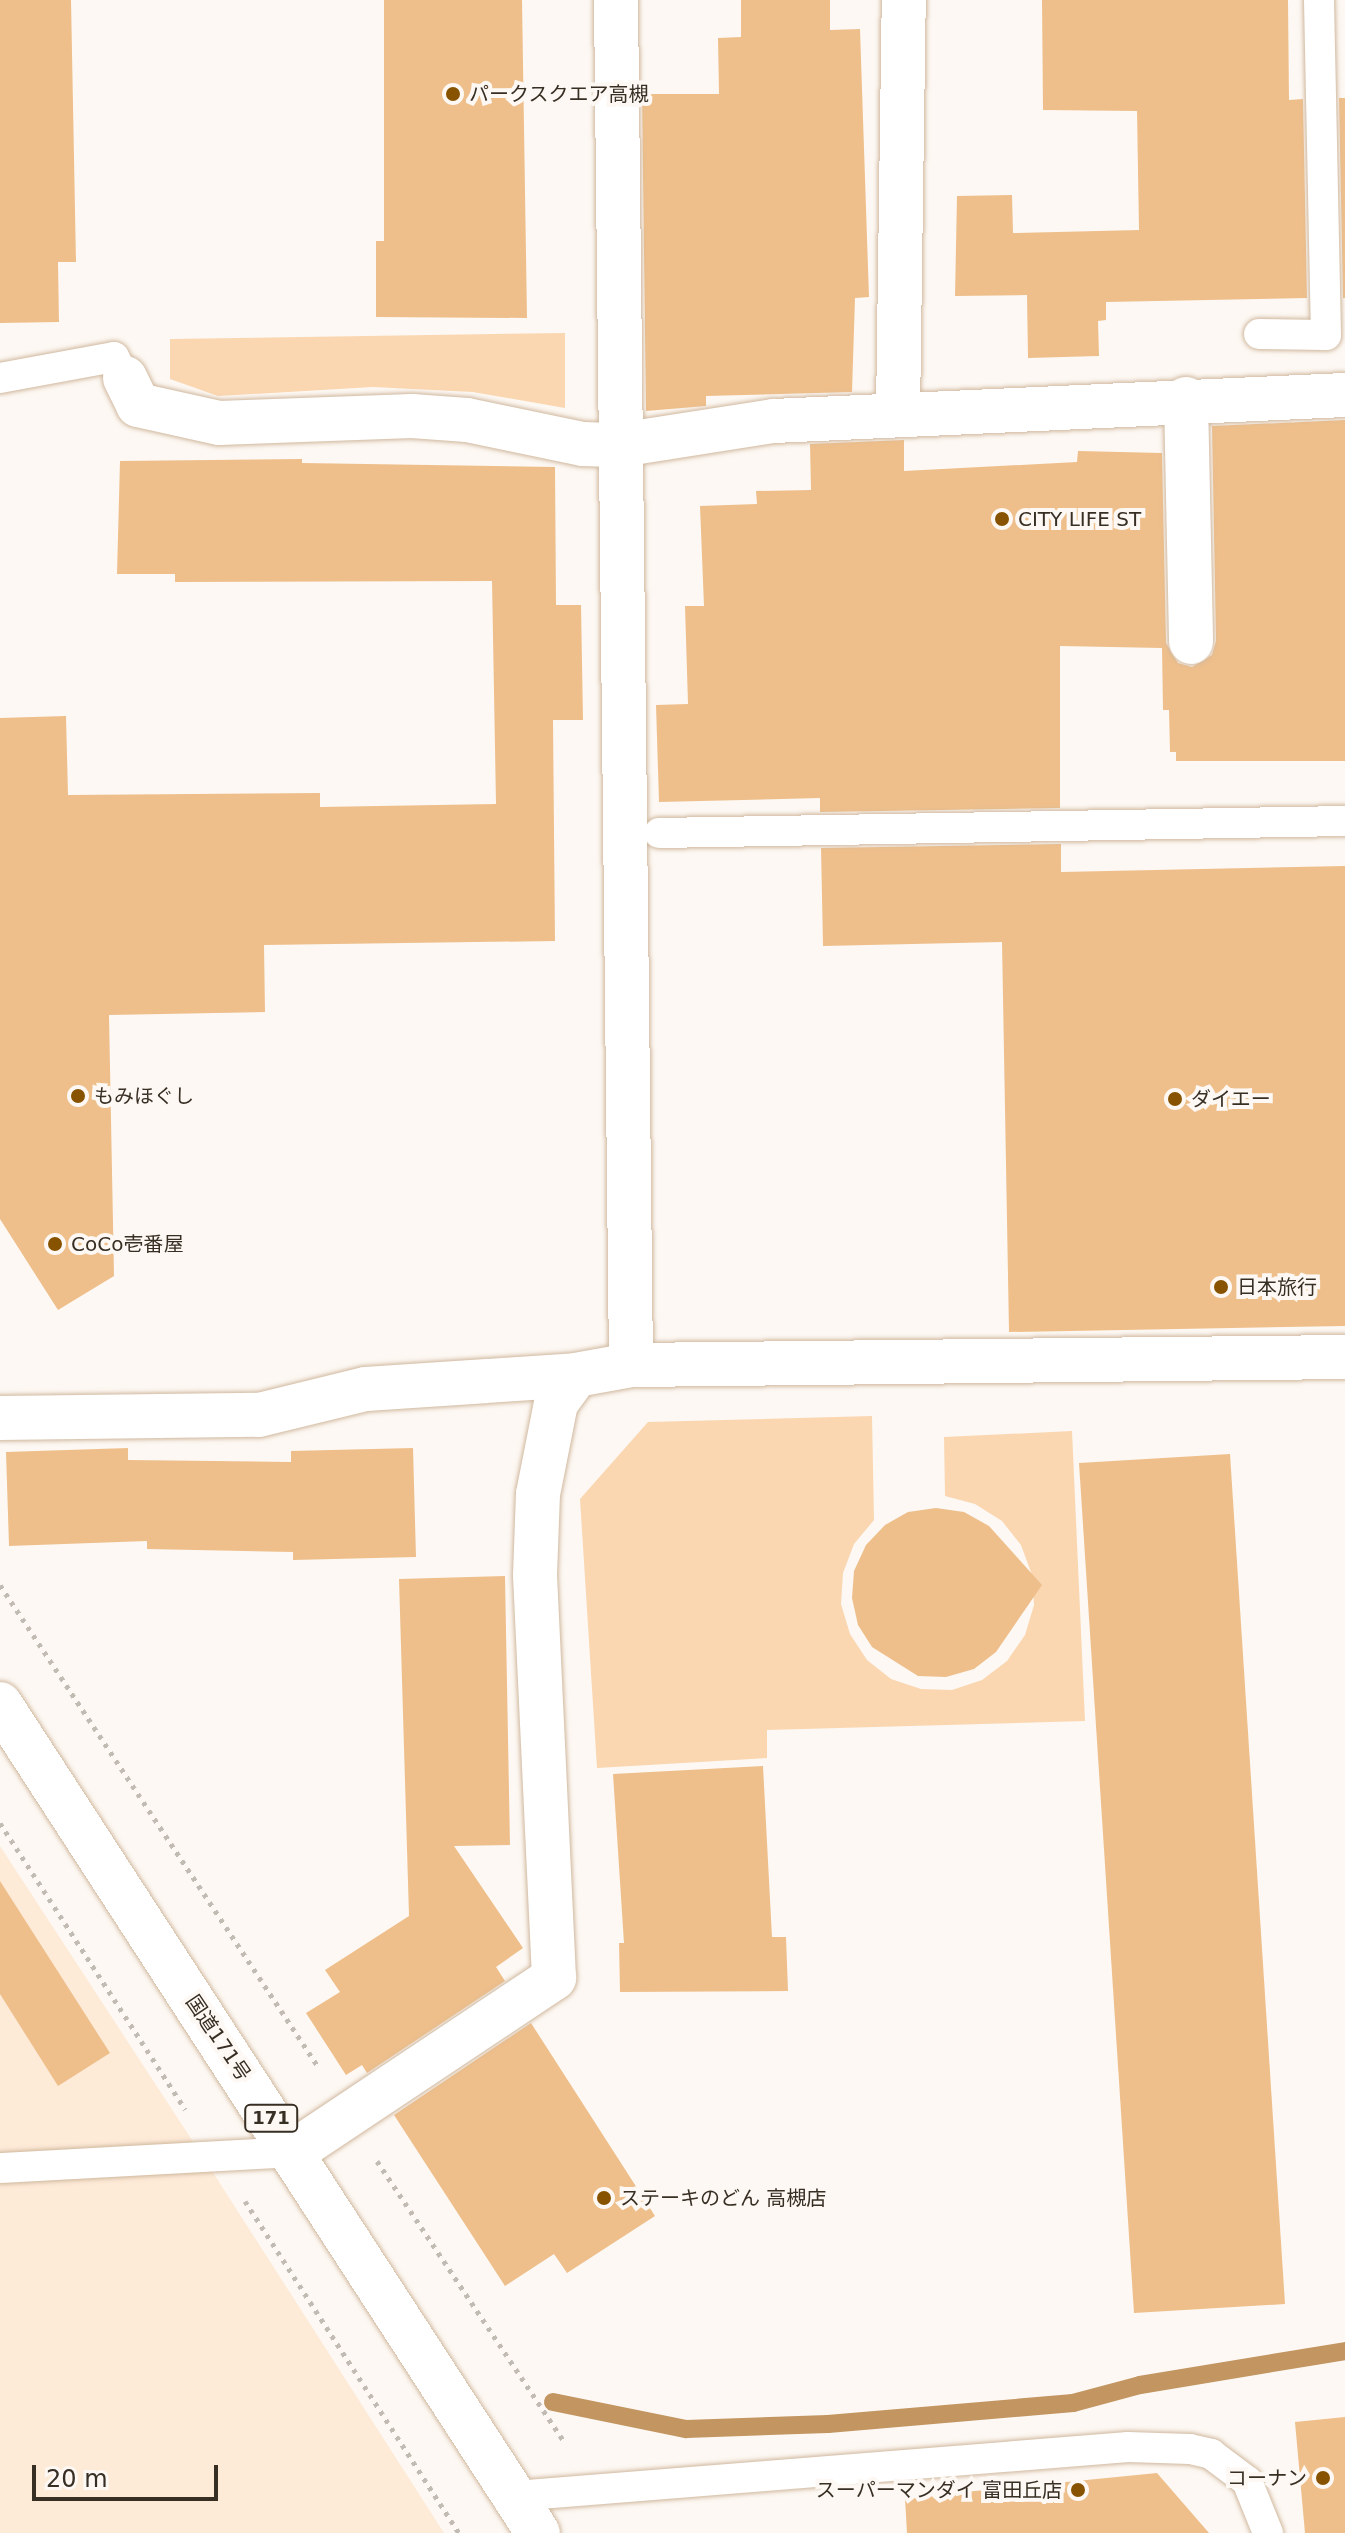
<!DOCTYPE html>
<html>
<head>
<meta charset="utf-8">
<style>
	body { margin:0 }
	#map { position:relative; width:1345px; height:2533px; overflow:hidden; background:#fdf8f3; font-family:"DejaVu Sans","Noto Sans JP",sans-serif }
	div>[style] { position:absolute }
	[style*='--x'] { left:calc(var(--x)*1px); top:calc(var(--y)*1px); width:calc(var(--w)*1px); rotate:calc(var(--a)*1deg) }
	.built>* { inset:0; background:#fdead7 }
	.green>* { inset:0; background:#fad7b1 }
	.stream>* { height:18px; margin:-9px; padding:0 9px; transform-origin:9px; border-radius:9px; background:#c29561 }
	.building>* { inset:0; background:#eebf8b }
	.path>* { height:5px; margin-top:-2.5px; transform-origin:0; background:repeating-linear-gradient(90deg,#c1bbb4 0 4px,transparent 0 10px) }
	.roads { filter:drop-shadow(0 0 2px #d0b89e) drop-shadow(0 0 2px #d0b89e) }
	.lane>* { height:30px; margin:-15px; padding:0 15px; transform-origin:15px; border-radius:15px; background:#fff }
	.street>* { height:44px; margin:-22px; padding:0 22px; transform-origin:22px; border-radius:22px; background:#fff }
	.highway>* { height:44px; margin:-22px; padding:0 22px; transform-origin:22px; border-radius:22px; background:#fff }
	.dots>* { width:22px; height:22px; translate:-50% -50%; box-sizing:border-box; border:4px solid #fdf8f3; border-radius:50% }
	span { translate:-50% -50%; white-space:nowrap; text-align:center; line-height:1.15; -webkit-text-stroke:8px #fdf8f3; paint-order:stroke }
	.shield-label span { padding:2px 6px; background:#fdf8f3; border:2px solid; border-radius:6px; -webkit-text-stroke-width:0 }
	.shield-label { font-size:18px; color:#372e24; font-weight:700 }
	.poi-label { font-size:20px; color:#372e24 }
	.left { translate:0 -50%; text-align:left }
	.right { translate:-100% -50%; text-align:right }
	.street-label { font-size:20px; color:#372e24 }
	.scale { position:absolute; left:32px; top:2465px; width:186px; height:36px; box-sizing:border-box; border:4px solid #372e24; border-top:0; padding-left:10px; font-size:24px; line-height:28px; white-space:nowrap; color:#372e24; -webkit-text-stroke:6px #fdf8f3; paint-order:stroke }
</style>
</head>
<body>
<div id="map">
	<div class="built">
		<i style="clip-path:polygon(0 1846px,203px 2157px,444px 2533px,0 2533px)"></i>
	</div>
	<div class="green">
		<i style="clip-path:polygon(565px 333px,565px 408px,473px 392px,373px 387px,218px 396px,170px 379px,170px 339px)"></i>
		<i style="clip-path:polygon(872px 1416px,874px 1520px,854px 1544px,843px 1573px,841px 1604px,850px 1634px,867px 1660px,891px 1679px,921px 1689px,952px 1690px,982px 1680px,1007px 1661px,1025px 1635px,1034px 1605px,1032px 1575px,1021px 1545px,1002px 1521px,975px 1504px,945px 1496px,944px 1437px,1072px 1431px,1085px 1721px,767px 1730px,767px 1758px,597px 1768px,580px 1499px,648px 1422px)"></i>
	</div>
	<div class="stream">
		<i style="--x:553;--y:2402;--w:136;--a:11.5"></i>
		<i style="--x:686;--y:2429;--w:142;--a:-2"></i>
		<i style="--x:828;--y:2424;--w:246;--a:-4.9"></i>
		<i style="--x:1073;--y:2403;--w:69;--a:-15"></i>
		<i style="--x:1140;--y:2385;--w:208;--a:-9.4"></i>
	</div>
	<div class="building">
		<i style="clip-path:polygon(0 0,71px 0,76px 262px,58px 262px,59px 322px,0 323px)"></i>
		<i style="clip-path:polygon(384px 0,522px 0,527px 318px,376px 317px,376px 241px,384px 241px)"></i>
		<i style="clip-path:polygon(741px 0,830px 0,830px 30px,860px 29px,869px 297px,855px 298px,852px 392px,706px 396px,706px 406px,646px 411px,642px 94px,719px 94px,718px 38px,741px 37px)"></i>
		<i style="clip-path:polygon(1042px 0,1288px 0,1289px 100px,1303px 99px,1307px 298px,1106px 302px,1106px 320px,1098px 321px,1099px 356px,1028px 358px,1027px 295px,955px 296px,957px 196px,1012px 195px,1013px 233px,1139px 230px,1137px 111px,1043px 110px)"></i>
		<i style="clip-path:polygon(1339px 98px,1345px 98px,1345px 298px,1343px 298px)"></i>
		<i style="clip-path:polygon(1345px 420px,1345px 761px,1176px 761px,1176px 752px,1170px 752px,1169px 710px,1163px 710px,1162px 648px,1060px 646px,1060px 808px,820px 812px,820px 798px,659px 802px,656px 705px,688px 704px,685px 606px,704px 606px,700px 506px,757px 504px,756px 491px,811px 490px,810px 444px,904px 440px,904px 471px,1077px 462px,1078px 451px,1162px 453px,1166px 643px,1178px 663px,1192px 667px,1212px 655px,1216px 641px,1212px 426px)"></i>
		<i style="clip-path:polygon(302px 459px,302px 463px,555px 467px,556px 605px,581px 605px,583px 720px,553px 720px,555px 941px,264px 945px,265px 1012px,109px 1015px,114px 1276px,58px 1310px,0 1219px,0 718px,66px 716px,68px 795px,320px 793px,320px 807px,496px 804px,492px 581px,175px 582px,175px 574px,117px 574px,120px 461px)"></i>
		<i style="clip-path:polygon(1061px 844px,1061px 872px,1345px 866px,1345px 1326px,1009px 1332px,1002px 942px,823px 946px,821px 848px)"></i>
		<i style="clip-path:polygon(128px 1448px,128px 1460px,291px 1462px,291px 1451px,413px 1448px,416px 1557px,293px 1560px,293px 1552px,147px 1549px,147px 1541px,9px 1546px,6px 1452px)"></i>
		<i style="clip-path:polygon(1230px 1454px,1285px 2304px,1134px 2313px,1079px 1463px)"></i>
		<i style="clip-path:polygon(936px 1508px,964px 1512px,989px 1526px,1042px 1585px,996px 1652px,974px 1669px,946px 1677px,918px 1676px,872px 1647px,858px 1625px,852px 1598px,854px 1571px,866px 1545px,885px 1525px,908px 1512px)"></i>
		<i style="clip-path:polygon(505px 1576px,510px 1845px,454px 1846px,523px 1948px,496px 1967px,505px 1981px,367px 2073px,362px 2065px,346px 2075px,306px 2013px,340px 1992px,325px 1970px,409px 1916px,399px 1579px)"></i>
		<i style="clip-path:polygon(763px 1766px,772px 1937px,786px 1937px,788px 1991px,620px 1992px,619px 1943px,624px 1943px,613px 1774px)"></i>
		<i style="clip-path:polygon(0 1881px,110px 2053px,58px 2086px,0 1994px)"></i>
		<i style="clip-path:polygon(531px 2023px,655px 2216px,567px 2273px,554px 2254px,505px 2286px,394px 2115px)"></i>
		<i style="clip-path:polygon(1345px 2417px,1345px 2533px,1305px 2533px,1295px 2422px)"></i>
		<i style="clip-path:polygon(1157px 2473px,1209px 2533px,907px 2533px,905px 2498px)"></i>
	</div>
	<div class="path">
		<i style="--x:0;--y:1585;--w:579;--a:56.56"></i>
		<i style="--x:0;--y:1823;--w:341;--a:57.1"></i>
		<i style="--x:377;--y:2161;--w:339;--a:56.3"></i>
		<i style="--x:245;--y:2201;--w:395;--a:57.2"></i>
	</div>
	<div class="roads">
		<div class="lane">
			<i style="--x:1259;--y:334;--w:67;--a:0.9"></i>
			<i style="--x:1326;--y:335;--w:335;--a:-91.2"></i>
			<i style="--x:0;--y:378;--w:116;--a:-10.4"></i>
			<i style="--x:114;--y:357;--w:24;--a:62"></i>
			<i style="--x:659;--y:833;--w:686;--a:-1"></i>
			<i style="--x:0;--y:2168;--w:293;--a:-3.1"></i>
			<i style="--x:515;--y:2496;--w:615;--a:-4.57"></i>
			<i style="--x:1128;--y:2447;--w:62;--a:1.8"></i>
			<i style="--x:1190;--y:2449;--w:22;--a:13"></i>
			<i style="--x:1211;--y:2454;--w:45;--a:36.9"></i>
			<i style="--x:1247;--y:2481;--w:56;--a:68"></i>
		</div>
		<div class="street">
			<i style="--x:616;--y:0;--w:1365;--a:89.37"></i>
			<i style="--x:125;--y:378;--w:30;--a:64"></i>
			<i style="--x:138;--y:405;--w:83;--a:12.5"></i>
			<i style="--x:219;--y:423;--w:193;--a:-2.1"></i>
			<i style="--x:412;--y:416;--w:55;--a:4.2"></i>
			<i style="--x:467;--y:420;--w:118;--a:11.7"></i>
			<i style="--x:583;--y:444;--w:37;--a:2"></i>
			<i style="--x:620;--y:445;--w:156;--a:-8.9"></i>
			<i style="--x:774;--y:421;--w:572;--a:-2.61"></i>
			<i style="--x:1186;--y:399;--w:243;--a:88.8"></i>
			<i style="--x:898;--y:413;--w:413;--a:-89.2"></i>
			<i style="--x:0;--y:1418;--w:259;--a:-0.7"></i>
			<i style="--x:259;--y:1415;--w:110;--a:-13.7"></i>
			<i style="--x:366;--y:1389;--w:210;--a:-3.8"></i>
			<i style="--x:576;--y:1375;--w:56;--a:-10.3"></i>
			<i style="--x:631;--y:1365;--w:714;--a:-0.64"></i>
			<i style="--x:293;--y:2152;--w:314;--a:-33.7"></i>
			<i style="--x:554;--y:1978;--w:403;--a:-92.7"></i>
			<i style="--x:535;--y:1575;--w:81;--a:-87.9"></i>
			<i style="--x:538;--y:1494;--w:93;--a:-78.8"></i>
			<i style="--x:556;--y:1403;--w:34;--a:-54"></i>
		</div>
		<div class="highway">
			<i style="--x:0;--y:1704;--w:988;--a:57.02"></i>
		</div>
	</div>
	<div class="dots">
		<i style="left:453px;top:94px;background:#875300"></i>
		<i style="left:1002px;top:519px;background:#875300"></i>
		<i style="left:78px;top:1096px;background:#875300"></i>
		<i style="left:1175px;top:1099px;background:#875300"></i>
		<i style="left:55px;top:1244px;background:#875300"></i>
		<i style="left:1221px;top:1287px;background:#875300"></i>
		<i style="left:604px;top:2198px;background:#875300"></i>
		<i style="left:1323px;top:2478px;background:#875300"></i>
		<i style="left:1078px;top:2490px;background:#875300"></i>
	</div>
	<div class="shield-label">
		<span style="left:271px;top:2118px">171</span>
	</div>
	<div class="poi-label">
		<span class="left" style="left:469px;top:94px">パークスクエア高槻</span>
		<span class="left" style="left:1018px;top:519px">CITY LIFE ST</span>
		<span class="left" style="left:94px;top:1096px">もみほぐし</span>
		<span class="left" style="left:1191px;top:1099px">ダイエー</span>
		<span class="left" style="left:71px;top:1244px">CoCo壱番屋</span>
		<span class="left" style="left:1237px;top:1287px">日本旅行</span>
		<span class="left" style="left:620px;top:2198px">ステーキのどん 高槻店</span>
		<span class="right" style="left:1307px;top:2478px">コーナン</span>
		<span class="right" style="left:1062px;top:2490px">スーパーマンダイ 富田丘店</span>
	</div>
	<div class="street-label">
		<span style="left:218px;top:2038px;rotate:56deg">国道171号</span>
	</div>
	<div class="scale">20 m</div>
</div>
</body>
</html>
